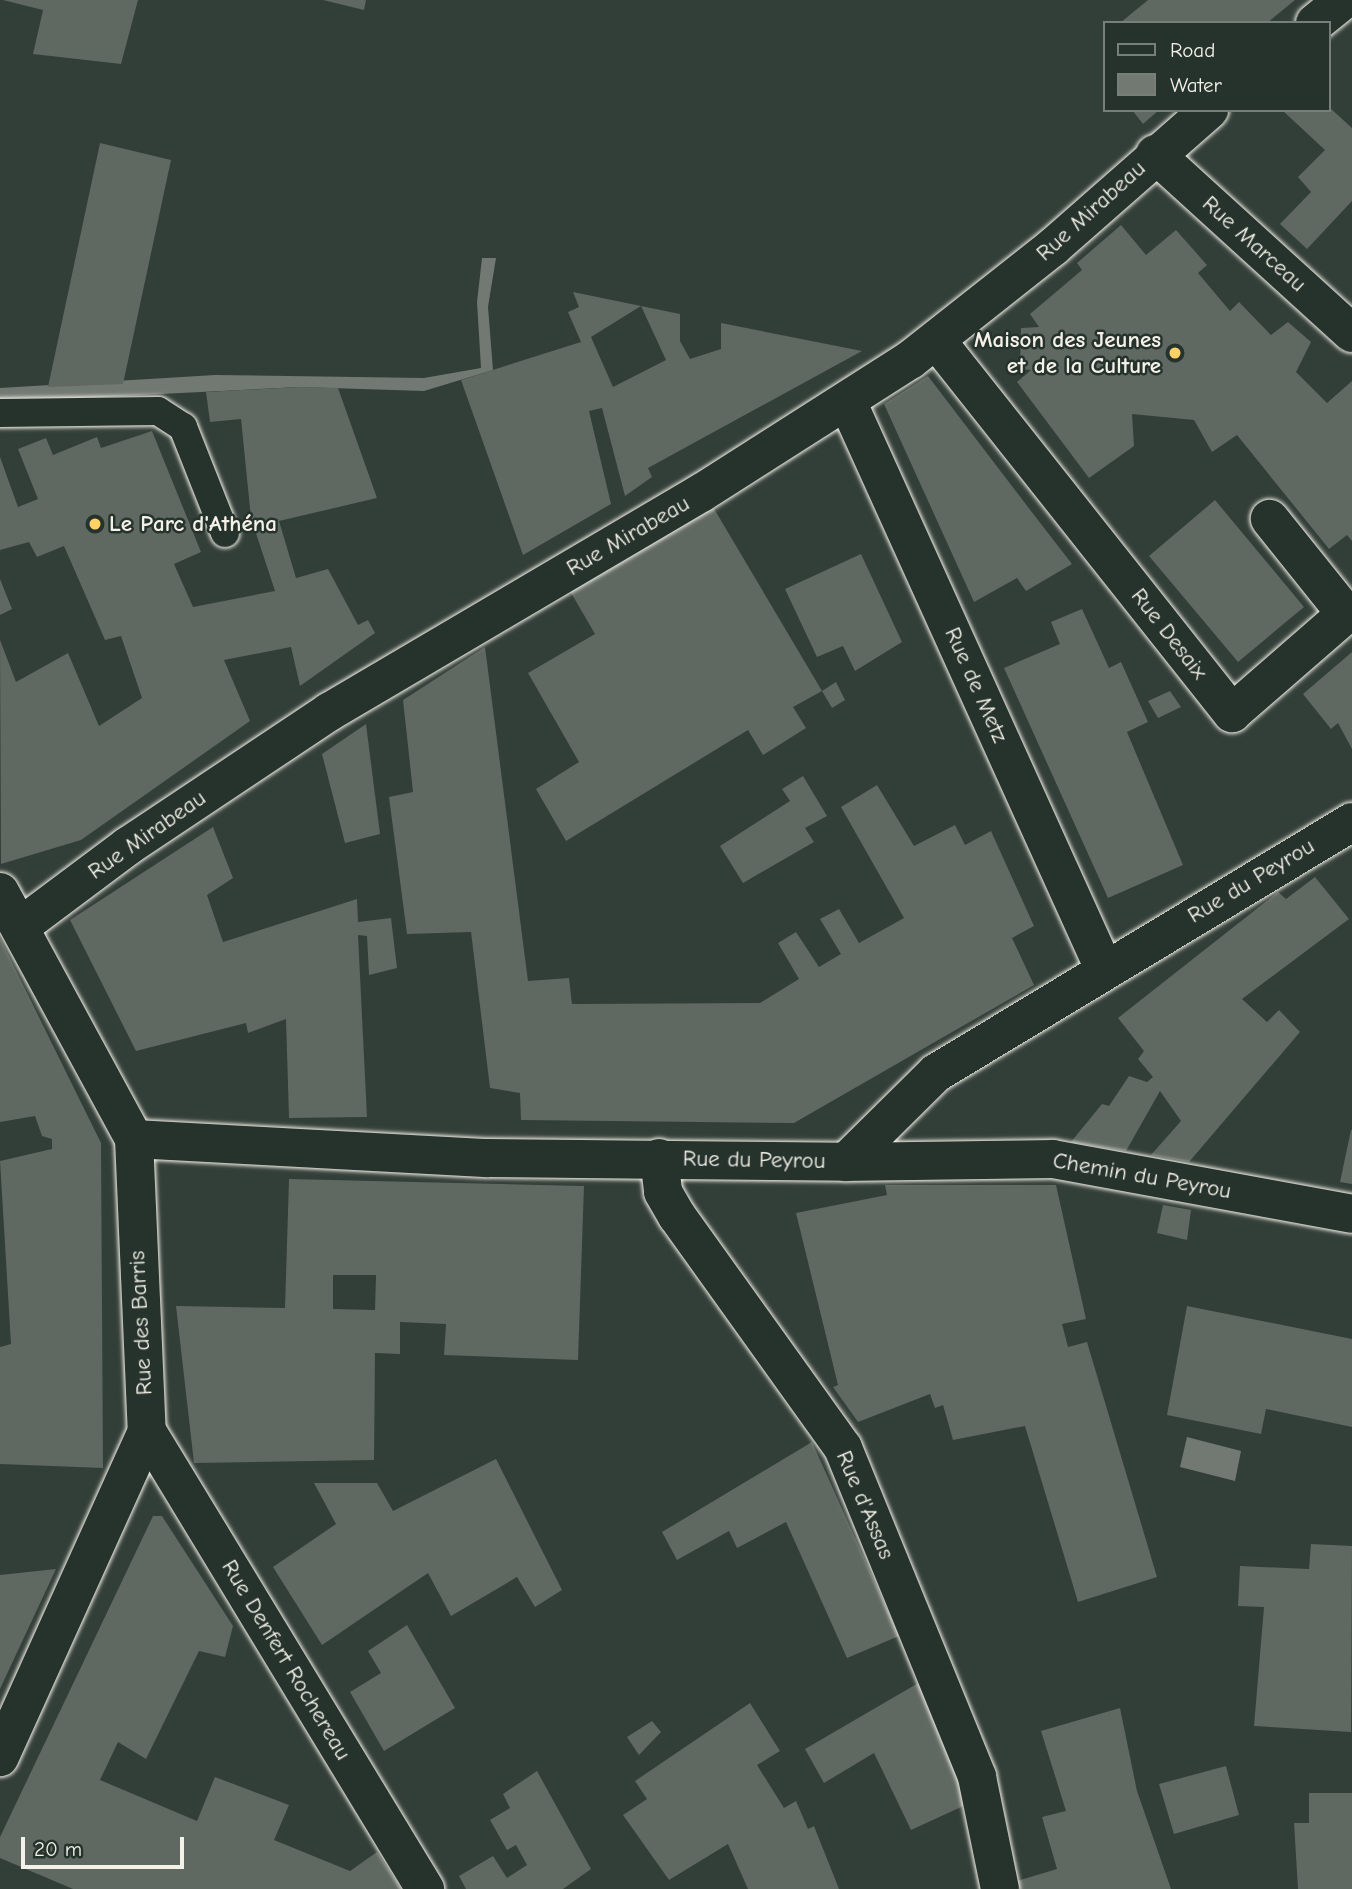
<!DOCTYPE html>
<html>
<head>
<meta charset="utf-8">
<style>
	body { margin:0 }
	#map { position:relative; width:1352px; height:1889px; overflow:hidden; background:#323e38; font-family:"Comic Neue",sans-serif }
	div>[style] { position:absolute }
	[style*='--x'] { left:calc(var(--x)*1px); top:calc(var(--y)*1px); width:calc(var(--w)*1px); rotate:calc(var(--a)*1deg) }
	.water>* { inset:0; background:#727972 }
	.building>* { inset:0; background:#5f6861 }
	.roads { filter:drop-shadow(0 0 2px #f4f1e8) drop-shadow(0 0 2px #f4f1e8) }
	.service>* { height:28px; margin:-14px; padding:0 14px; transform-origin:14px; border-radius:14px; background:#26332d }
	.minor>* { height:38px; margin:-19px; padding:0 19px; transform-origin:19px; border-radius:19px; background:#26332d }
	.dots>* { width:19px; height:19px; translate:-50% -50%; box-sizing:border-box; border:4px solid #26332d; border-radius:50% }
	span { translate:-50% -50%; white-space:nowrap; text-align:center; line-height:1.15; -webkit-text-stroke:5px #26332d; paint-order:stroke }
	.street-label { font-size:23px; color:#f4f1e8 }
	.poi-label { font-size:23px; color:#f4f1e8; font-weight:700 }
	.right { translate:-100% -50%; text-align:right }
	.left { translate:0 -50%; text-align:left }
	.legend { position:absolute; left:1103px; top:21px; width:228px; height:91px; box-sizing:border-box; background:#26332d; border:2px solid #787f78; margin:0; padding:9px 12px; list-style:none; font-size:21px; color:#f4f1e8 }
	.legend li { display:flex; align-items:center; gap:14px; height:35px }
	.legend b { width:35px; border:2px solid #787f78 }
	.scale { position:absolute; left:21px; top:1837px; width:163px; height:32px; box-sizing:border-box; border:4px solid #f4f1e8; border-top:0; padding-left:9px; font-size:21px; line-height:24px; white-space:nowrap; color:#f4f1e8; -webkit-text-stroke:5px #26332d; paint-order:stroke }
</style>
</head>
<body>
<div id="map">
	<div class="water">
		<i style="clip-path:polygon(482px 258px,496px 258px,488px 307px,493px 370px,424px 391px,299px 387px,0 402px,0 388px,215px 375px,424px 378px,481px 368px,477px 302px)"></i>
		<i style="clip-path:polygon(1187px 1437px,1241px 1451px,1235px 1481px,1180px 1467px)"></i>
	</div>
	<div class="building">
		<i style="clip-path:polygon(3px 0,138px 0,121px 64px,33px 54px,43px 10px)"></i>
		<i style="clip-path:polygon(323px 0,366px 0,364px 10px)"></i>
		<i style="clip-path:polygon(1148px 0,1295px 0,1267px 23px,1120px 23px)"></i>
		<i style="clip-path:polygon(1329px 107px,1352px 128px,1352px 201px,1307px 249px,1280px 224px,1311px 192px,1298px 177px,1325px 150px,1282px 110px)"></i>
		<i style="clip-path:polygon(1132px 110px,1159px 110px,1143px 124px)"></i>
		<i style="clip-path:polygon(100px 143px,171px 160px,123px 384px,48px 387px)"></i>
		<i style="clip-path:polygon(1121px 225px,1146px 255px,1176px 230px,1207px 265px,1198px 273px,1230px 311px,1239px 302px,1271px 335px,1288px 322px,1311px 342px,1296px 372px,1327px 403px,1352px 381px,1352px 541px,1347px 535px,1329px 549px,1237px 435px,1212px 452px,1194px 420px,1132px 414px,1134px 446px,1089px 478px,1017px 382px,1031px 370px,1020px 369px,1021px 328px,1039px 327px,1030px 314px,1082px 270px,1077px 263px)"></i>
		<i style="clip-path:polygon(573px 292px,641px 306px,591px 337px,613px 387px,666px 360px,641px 306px,680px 314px,680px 341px,690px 359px,721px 349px,721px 323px,862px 351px,648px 468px,652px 477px,625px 496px,602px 408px,589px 411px,611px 504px,523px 555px,461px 380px,581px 342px,568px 312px,579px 307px)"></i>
		<i style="clip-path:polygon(928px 376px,1031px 511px,1072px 564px,1026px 591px,1017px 578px,974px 602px,884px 404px)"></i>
		<i style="clip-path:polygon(299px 387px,338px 388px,377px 498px,279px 521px,296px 578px,328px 569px,358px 625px,368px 620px,375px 633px,300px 686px,291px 647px,224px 660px,250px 721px,81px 840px,1px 864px,0 640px,16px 682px,68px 653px,99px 726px,142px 698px,121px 636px,105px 640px,64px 546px,37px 557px,29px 542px,0 550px,0 457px,18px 507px,38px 499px,18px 449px,46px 438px,53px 455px,97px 437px,101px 448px,152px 431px,201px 552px,174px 564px,193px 607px,275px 591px,251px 518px,241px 419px,210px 422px,206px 392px)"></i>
		<i style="clip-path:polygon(1215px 500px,1304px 607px,1238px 662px,1149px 556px)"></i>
		<i style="clip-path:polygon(713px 507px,822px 691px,793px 707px,806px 728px,763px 755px,748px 730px,566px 841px,536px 789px,579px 762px,528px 673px,595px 634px,570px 591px)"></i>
		<i style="clip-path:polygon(861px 554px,902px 642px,855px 671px,843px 646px,817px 657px,785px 589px)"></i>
		<i style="clip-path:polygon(0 579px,12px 609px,0 615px)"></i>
		<i style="clip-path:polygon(1082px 609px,1109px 668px,1121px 662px,1148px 722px,1127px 732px,1183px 865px,1108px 898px,1004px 668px,1060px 644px,1051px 622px)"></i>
		<i style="clip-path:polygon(485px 647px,528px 981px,569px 978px,572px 1004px,760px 1003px,799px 979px,778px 943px,796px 932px,819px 967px,841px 954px,820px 919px,839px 909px,859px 943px,904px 918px,841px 807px,877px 785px,914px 846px,955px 825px,965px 845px,991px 831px,1034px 926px,1012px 938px,1034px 985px,794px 1123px,521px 1120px,520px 1093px,490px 1088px,471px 932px,407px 934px,389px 797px,413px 792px,403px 700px)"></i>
		<i style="clip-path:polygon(1352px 652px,1352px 749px,1338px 723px,1331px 729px,1303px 694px)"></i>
		<i style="clip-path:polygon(836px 682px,845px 700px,832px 708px,822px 691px)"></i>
		<i style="clip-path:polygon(1170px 691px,1181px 707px,1158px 718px,1148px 701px)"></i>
		<i style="clip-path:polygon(366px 724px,380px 834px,345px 843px,322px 754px)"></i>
		<i style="clip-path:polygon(803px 776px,827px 816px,805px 828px,814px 842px,743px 883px,720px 846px,790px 801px,782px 789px)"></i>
		<i style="clip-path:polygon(213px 827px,233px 878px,207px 895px,223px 942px,357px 899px,358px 922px,391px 918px,397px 968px,369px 975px,367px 936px,358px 935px,367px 1117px,289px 1118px,286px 1019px,248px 1033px,246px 1023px,136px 1051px,70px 920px)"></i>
		<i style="clip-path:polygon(1315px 877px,1349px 919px,1242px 999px,1267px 1022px,1279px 1010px,1300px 1032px,1189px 1162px,1151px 1155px,1181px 1121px,1160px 1091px,1126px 1151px,1071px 1142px,1102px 1104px,1109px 1106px,1129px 1076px,1147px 1082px,1153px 1077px,1138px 1059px,1144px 1051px,1118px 1018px,1278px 892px,1286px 899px)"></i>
		<i style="clip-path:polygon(0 938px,101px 1143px,103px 1468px,0 1464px,0 1347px,11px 1344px,0 1161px,52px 1149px,52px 1139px,42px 1136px,35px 1116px,0 1122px)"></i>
		<i style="clip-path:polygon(1351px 1130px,1352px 1130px,1352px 1184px,1340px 1182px)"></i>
		<i style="clip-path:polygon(evenodd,289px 1179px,584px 1186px,578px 1360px,444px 1355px,446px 1324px,400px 1322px,400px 1354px,375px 1353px,374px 1460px,194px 1463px,176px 1306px,285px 1308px,289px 1179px,333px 1275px,376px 1275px,375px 1310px,333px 1309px,333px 1275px)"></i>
		<i style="clip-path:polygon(885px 1185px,1056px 1185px,1086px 1319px,1062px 1324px,1068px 1347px,1087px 1342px,1157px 1577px,1078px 1602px,1025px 1426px,953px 1440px,943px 1405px,935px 1408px,930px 1394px,858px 1422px,833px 1387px,838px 1385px,796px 1213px,887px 1195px)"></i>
		<i style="clip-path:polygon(1163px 1205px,1191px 1210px,1187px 1240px,1157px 1233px)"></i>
		<i style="clip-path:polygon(1187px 1306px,1352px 1339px,1352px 1427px,1266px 1409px,1261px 1434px,1167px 1415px)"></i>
		<i style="clip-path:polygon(812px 1442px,899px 1636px,847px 1658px,786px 1522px,737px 1548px,729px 1531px,677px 1560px,662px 1532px)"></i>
		<i style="clip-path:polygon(496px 1459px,562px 1590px,535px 1607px,517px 1577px,451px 1616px,428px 1573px,322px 1645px,273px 1567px,336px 1524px,314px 1483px,377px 1483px,393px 1511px)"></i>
		<i style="clip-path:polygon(153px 1516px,162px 1516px,233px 1626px,225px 1657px,199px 1651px,146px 1759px,118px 1742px,100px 1780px,197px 1821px,215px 1777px,289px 1805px,274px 1840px,350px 1871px,377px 1852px,401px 1889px,73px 1889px,0 1858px,0 1837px)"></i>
		<i style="clip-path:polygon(1311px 1544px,1352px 1546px,1351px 1732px,1254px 1726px,1264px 1607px,1238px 1606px,1240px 1566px,1309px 1569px)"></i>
		<i style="clip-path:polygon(56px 1569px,0 1689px,0 1575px)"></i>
		<i style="clip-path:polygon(407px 1625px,455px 1708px,384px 1751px,350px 1692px,381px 1673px,368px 1651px)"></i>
		<i style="clip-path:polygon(920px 1682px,972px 1802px,911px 1830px,874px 1753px,824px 1783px,805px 1749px)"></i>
		<i style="clip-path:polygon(750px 1703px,780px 1751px,757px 1765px,784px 1808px,796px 1801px,808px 1829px,814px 1826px,839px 1889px,748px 1889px,728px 1844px,669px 1880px,623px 1815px,647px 1799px,635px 1781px)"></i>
		<i style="clip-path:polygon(1120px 1708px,1137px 1791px,1171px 1889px,1020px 1889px,1017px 1881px,1057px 1869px,1042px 1817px,1066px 1811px,1041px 1731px)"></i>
		<i style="clip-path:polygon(652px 1721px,661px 1732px,639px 1755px,627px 1737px)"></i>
		<i style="clip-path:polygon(1226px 1766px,1239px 1815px,1174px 1834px,1159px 1784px)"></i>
		<i style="clip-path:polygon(537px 1771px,591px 1869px,563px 1889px,466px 1889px,459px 1876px,493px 1856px,507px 1878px,527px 1865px,516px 1845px,507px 1850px,490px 1820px,510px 1808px,503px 1794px)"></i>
		<i style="clip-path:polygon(1309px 1793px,1352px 1793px,1352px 1889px,1298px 1889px,1294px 1823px,1309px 1823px)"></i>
	</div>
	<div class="roads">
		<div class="service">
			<i style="--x:0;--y:413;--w:158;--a:-0.7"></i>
			<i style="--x:158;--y:411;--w:30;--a:33"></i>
			<i style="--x:183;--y:427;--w:114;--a:68.4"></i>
		</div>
		<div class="minor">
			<i style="--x:1315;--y:23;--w:36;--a:-39"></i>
			<i style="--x:1155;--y:154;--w:266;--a:42.3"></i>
			<i style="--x:937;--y:341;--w:475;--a:51.6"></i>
			<i style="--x:1232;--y:713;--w:151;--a:-41"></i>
			<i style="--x:1346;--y:614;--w:122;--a:-128.7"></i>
			<i style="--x:847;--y:401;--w:623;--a:65.65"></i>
			<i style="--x:0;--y:892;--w:281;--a:61.5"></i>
			<i style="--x:134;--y:1139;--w:292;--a:87.5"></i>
			<i style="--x:147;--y:1431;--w:358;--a:114.3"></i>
			<i style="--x:21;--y:926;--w:134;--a:-36.8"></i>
			<i style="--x:128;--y:846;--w:242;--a:-33.7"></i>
			<i style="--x:329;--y:712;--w:432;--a:-30.5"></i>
			<i style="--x:701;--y:493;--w:248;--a:-32.5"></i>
			<i style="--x:910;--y:360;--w:182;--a:-38.3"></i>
			<i style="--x:1053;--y:247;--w:208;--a:-41.3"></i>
			<i style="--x:134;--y:1139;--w:355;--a:3.1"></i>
			<i style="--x:488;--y:1158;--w:358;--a:0.6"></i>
			<i style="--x:846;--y:1162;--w:127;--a:-44.7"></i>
			<i style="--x:936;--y:1073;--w:486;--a:-31.1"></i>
			<i style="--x:659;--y:1158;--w:34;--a:83"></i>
			<i style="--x:663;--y:1192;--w:28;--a:60"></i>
			<i style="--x:677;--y:1216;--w:285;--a:54.4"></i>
			<i style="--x:843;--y:1448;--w:355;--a:67.8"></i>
			<i style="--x:977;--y:1777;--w:114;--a:78.4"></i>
			<i style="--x:846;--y:1162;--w:207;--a:-0.8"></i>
			<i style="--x:1053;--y:1159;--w:304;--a:10.4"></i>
			<i style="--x:147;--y:1431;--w:536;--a:58.74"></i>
		</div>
	</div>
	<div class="dots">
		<i style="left:1175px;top:353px;background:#ffd166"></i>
		<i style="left:95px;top:524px;background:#ffd166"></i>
	</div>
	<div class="street-label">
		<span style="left:1091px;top:211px;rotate:-42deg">Rue Mirabeau</span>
		<span style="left:1254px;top:244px;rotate:42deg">Rue Marceau</span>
		<span style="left:628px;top:536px;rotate:-30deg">Rue Mirabeau</span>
		<span style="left:1169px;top:634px;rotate:52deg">Rue Desaix</span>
		<span style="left:976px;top:685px;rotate:66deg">Rue de Metz</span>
		<span style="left:147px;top:835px;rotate:-35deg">Rue Mirabeau</span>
		<span style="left:1251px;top:881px;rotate:-31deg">Rue du Peyrou</span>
		<span style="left:754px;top:1160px;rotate:1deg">Rue du Peyrou</span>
		<span style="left:1142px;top:1176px;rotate:10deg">Chemin du Peyrou</span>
		<span style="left:141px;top:1323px;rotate:-93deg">Rue des Barris</span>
		<span style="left:865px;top:1505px;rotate:67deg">Rue d'Assas</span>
		<span style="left:286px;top:1660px;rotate:59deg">Rue Denfert Rochereau</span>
	</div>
	<div class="poi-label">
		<span class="right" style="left:1161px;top:353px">Maison des Jeunes<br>et de la Culture</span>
		<span class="left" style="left:109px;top:524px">Le Parc d'Athéna</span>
	</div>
	<ul class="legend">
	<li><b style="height:9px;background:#26332d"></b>Road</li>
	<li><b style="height:19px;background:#727972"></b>Water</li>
	</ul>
	<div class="scale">20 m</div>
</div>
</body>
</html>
